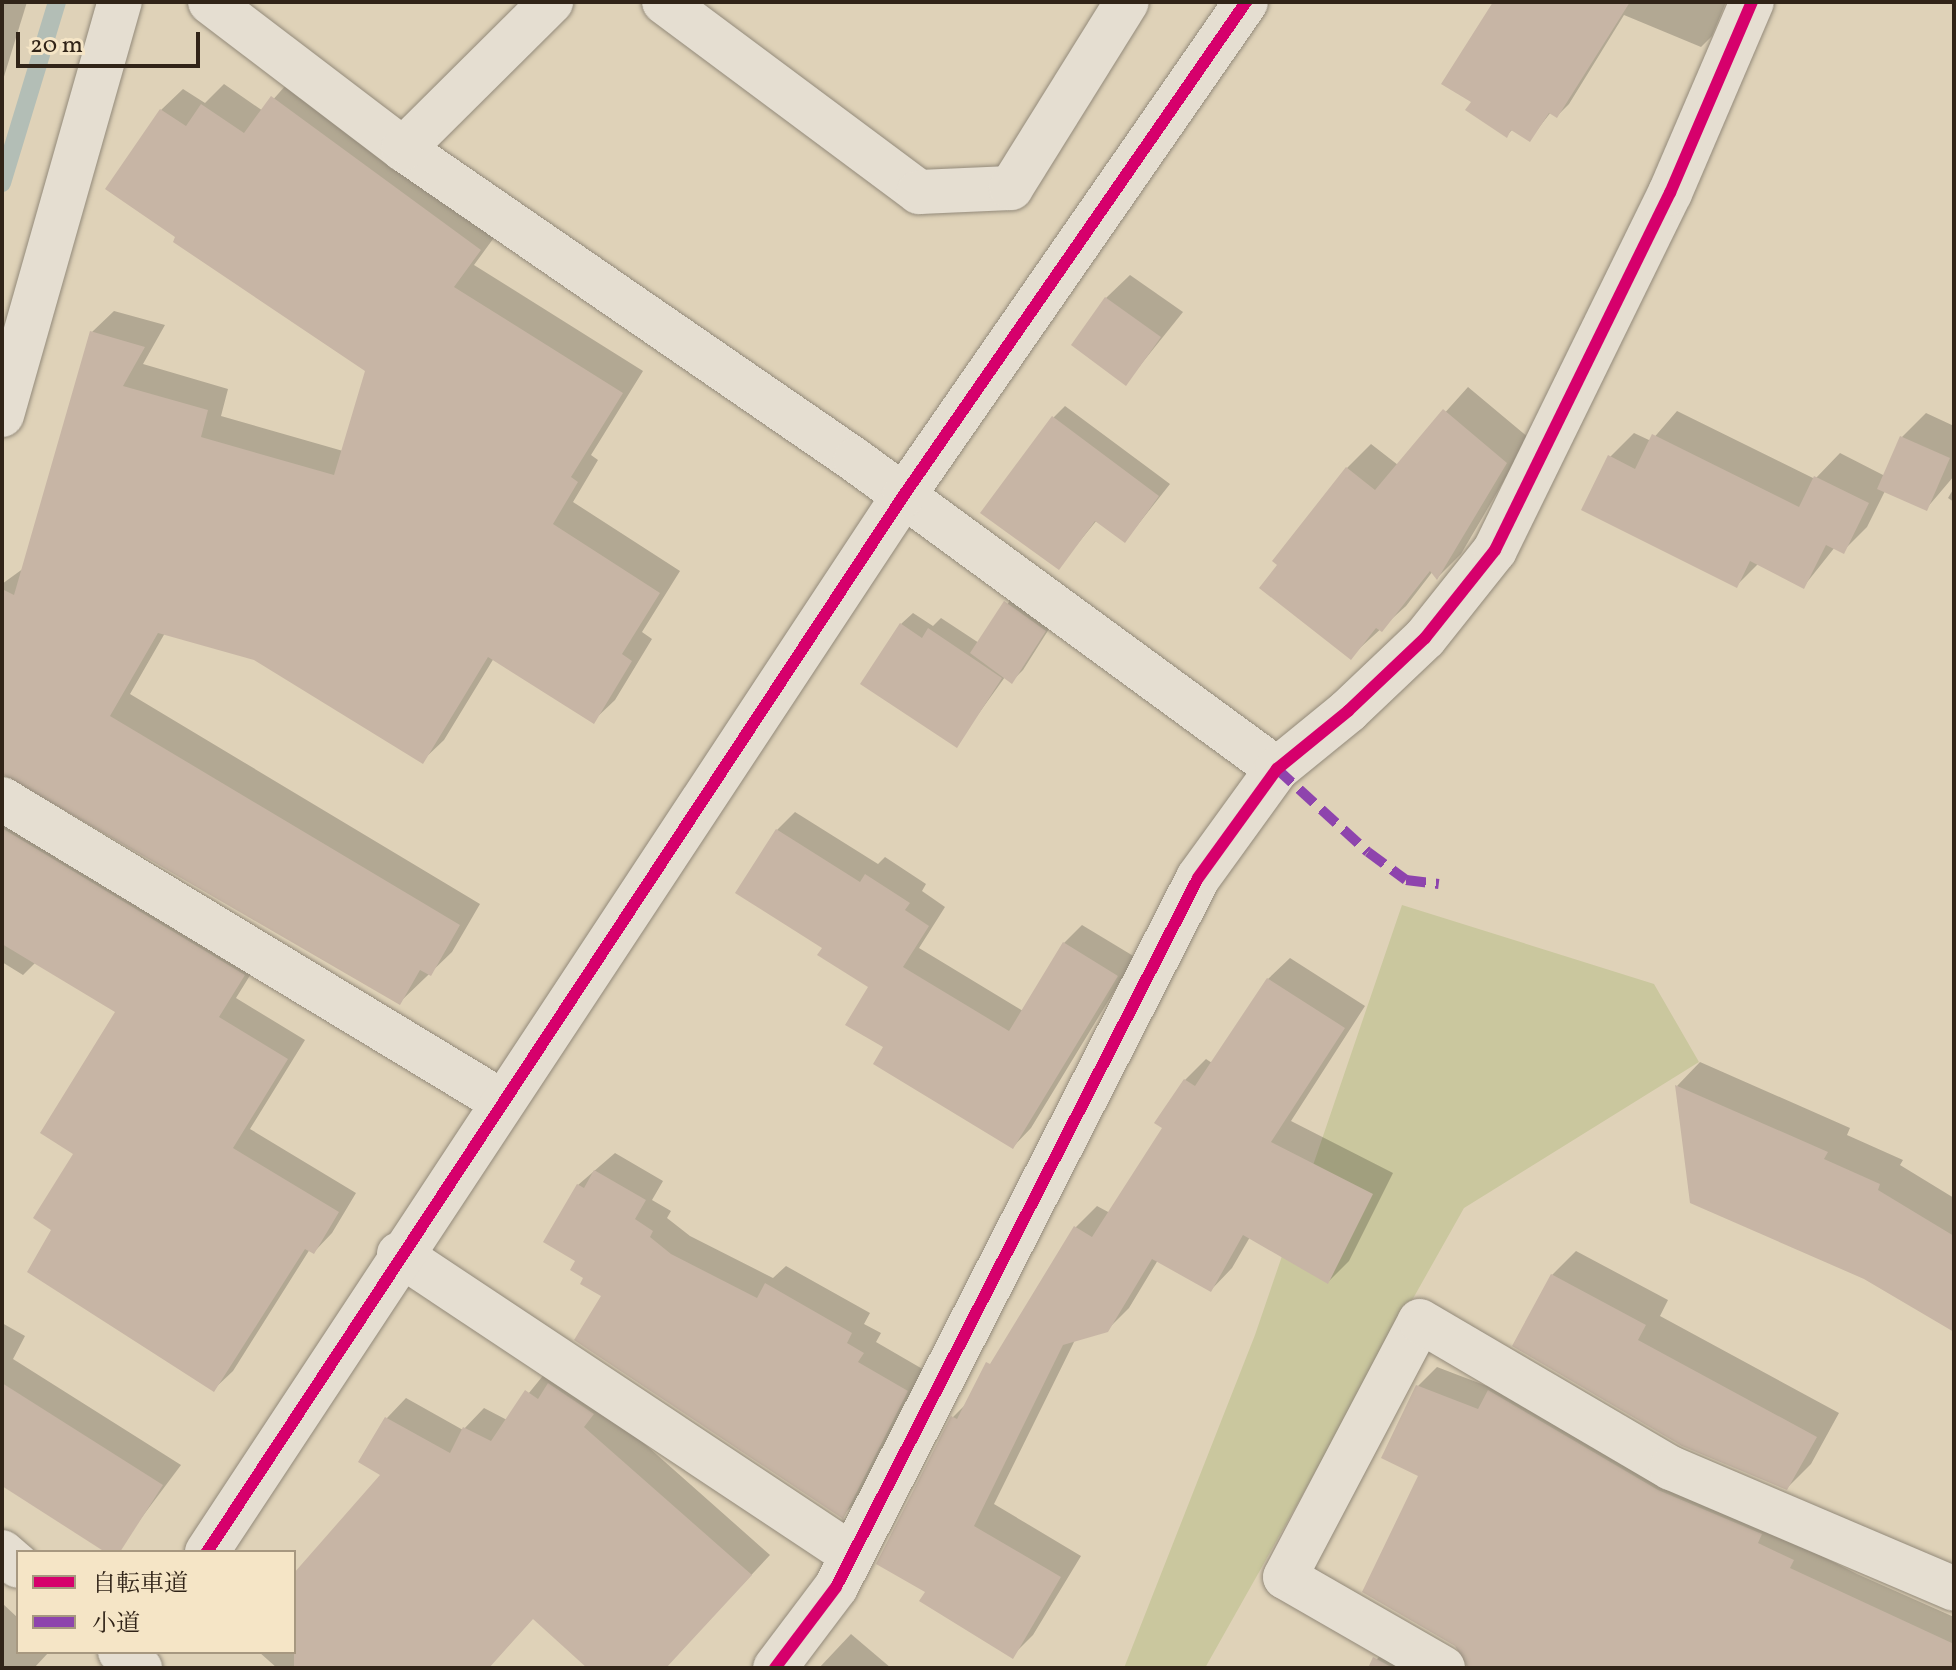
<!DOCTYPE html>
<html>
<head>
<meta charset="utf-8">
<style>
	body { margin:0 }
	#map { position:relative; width:1956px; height:1670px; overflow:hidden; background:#dfd2b8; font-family:Vollkorn,"Noto Serif JP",serif }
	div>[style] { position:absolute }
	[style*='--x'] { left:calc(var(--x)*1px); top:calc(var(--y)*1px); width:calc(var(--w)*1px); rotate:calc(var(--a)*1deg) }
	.green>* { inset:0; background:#cac79e }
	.shadow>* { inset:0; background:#0003 }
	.stream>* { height:18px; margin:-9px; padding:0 9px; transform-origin:9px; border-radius:9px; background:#b3beb6 }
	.building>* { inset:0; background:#c7b5a5 }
	.roads { filter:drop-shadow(0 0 2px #938a7a) drop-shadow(0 0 2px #938a7a) }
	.minor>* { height:44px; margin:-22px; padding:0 22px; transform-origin:22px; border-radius:22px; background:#e5ded1 }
	.quiet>* { height:10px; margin-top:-5px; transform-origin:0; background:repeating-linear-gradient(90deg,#8e44ad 0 20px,transparent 0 30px) }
	.cycleway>* { height:12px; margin:-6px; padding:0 6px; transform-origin:6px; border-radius:6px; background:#d6006c }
	span { translate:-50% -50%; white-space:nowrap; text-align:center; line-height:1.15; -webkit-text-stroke:8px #f5e5c6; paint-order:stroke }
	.frame { position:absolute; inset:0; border:4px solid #312418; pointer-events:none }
	.legend { position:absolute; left:16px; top:1550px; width:280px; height:104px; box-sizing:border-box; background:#f5e5c6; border:2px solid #a79880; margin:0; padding:10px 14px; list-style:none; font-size:24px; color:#312418 }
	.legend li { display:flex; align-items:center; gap:16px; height:40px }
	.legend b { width:40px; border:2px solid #a79880 }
	.scale { position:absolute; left:16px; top:32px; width:184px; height:36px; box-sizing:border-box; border:4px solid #312418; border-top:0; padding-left:10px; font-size:24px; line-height:28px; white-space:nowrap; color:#312418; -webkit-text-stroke:6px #f5e5c6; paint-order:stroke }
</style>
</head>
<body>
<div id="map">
	<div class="green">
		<i style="clip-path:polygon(1402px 905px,1654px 984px,1699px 1062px,1464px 1208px,1205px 1668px,1124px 1668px,1255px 1335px)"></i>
	</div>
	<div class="shadow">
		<i style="clip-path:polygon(2px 2px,27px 2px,2px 83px)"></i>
		<i style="clip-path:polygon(1495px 2px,1726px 2px,1712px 36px,1701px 47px,1624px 15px,1569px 104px,1557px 116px,1551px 112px,1530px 139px,1513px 129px,1507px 135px,1473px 102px)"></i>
		<i style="clip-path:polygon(294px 76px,501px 228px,474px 265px,643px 371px,591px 455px,598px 460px,573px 502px,680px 571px,642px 632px,652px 639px,615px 700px,593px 721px,494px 658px,444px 740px,422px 761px,255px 658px,165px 633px,130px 694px,480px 904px,452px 952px,400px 1002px,230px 905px,2px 757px,2px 584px,24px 568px,92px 332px,114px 311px,165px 325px,143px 364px,228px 389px,221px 416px,343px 451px,367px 370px,178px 237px,161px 110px,183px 89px,205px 103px,224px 84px,263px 111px)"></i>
		<i style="clip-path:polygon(1130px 275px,1183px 312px,1126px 383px,1106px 298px)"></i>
		<i style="clip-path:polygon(1468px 387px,1529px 438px,1461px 554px,1438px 577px,1433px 571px,1406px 606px,1350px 657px,1347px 468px,1371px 444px,1398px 465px)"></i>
		<i style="clip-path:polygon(1065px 406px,1170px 484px,1125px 541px,1097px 520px,1058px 568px,1054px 417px)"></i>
		<i style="clip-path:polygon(1677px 411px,1815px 479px,1840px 453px,1885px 476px,1902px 437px,1926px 413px,1954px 426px,1954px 476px,1926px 509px,1885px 491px,1867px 527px,1843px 551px,1835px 547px,1804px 586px,1759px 563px,1737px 585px,1610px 457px,1634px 433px,1651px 441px)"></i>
		<i style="clip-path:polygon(1954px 488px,1954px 502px,1948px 498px)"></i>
		<i style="clip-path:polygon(1017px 591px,1056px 618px,1023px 670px,1012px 681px,1005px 677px,956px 745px,901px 624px,913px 613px,933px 626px,941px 618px,979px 643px)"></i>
		<i style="clip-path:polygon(795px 812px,878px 864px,885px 857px,926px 884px,922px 891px,945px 907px,919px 948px,1023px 1011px,1064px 943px,1082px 925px,1135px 957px,1031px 1128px,1013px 1147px,886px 1046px,870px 987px,825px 947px,777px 830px)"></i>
		<i style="clip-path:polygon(2px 822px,262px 956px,236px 998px,305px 1040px,250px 1129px,356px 1193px,332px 1233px,314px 1252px,310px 1249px,233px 1371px,214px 1389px,54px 1229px,118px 1012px,36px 962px,23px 975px,2px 962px)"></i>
		<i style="clip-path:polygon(1290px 958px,1365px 1006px,1291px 1121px,1393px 1173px,1349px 1261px,1328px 1282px,1250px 1237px,1232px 1268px,1211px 1290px,1158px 1260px,1129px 1308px,1107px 1330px,1075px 1340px,994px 1504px,1081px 1556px,1033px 1635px,1012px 1656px,928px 1591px,953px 1417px,967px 1403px,1076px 1227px,1097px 1206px,1110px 1213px,1165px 1128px,1185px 1080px,1206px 1059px,1212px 1063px,1268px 979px)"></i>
		<i style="clip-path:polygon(1700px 1062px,1850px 1128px,1847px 1135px,1903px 1160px,1900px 1165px,1954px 1198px,1954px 1330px,1677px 1086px)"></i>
		<i style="clip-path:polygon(615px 1153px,663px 1181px,652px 1200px,671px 1211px,667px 1218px,690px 1236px,773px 1278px,786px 1266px,870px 1313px,864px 1324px,881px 1333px,876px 1342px,926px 1371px,861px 1497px,842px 1516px,586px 1277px,578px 1260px,578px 1185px)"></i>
		<i style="clip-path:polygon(1576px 1251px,1668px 1300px,1660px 1316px,1839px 1413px,1811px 1464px,1787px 1488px,1552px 1275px)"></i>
		<i style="clip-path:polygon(2px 1323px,25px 1336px,13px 1359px,181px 1465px,133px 1529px,2px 1449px)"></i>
		<i style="clip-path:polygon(1437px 1367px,1492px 1388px,1857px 1574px,1954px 1617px,1954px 1668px,1470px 1668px,1421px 1475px,1418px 1386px)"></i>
		<i style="clip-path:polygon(546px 1372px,603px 1407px,770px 1555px,664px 1668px,590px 1668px,534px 1617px,488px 1668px,277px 1668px,259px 1652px,294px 1652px,294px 1600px,384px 1475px,361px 1462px,387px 1418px,406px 1398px,463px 1430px,484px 1408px,507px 1420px)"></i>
		<i style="clip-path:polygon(2px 1603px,18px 1618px,18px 1652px,49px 1652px,34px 1668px,2px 1668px)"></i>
		<i style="clip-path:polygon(851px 1634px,891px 1668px,819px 1668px)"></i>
		<i style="clip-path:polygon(1394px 1638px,1450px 1668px,1370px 1668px)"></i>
	</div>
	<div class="stream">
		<i style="--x:2;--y:183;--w:189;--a:-73.1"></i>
	</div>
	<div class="building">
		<i style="clip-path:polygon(1493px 2px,1630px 2px,1557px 118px,1549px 113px,1530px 142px,1511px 130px,1507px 138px,1465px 110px,1471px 102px,1441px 84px)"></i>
		<i style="clip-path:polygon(271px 96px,481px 250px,454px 287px,623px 393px,571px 477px,578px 482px,553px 524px,660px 593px,622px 654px,632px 661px,594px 724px,488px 657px,423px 764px,254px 660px,158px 633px,110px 716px,460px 925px,431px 976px,420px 970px,400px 1005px,2px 774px,2px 589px,14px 595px,90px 331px,145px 347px,123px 386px,208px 410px,201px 437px,334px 475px,365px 371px,173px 242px,175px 237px,105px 189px,160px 109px,186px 126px,201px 104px,244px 133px)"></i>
		<i style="clip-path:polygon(1105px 297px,1161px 337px,1126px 386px,1071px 345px)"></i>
		<i style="clip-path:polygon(1443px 409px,1507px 463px,1437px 580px,1430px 571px,1382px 632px,1376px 628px,1351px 660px,1259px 588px,1277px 565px,1272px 561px,1346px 467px,1375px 490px)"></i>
		<i style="clip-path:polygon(1052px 416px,1159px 496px,1125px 543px,1095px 521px,1059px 570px,980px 513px)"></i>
		<i style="clip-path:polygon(1652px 434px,1799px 507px,1814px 476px,1869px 503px,1844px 554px,1826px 545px,1804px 589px,1750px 561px,1737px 588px,1581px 510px,1608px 455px,1635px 469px)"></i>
		<i style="clip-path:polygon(1900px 436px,1950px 458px,1927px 511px,1877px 489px)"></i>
		<i style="clip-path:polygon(1004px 601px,1046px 631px,1012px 684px,970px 653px)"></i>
		<i style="clip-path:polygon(900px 623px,922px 638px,928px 628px,1002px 678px,957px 748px,860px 684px)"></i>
		<i style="clip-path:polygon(2px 828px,245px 975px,219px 1017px,288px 1059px,233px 1148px,339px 1212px,314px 1254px,305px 1249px,214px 1392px,27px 1272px,51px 1230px,33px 1218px,73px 1154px,40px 1133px,115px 1012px,2px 944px)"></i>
		<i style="clip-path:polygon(776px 829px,860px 882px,865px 874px,910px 903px,905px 910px,929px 926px,903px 967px,1009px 1031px,1063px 942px,1118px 976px,1013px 1149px,873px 1064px,883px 1047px,845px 1025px,868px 987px,817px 955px,822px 948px,735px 893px)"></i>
		<i style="clip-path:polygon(1267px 978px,1345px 1028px,1271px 1142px,1373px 1194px,1328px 1284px,1243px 1235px,1211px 1292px,1152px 1259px,1108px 1332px,1063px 1345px,974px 1526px,1061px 1577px,1013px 1659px,919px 1601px,925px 1592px,876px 1564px,951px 1416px,957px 1419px,986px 1362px,990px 1364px,1074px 1226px,1092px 1237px,1162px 1128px,1154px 1123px,1184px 1079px,1195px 1086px)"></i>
		<i style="clip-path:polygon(1675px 1085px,1828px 1152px,1824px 1159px,1880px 1184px,1878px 1190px,1954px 1236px,1954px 1332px,1864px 1279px,1690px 1203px)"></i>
		<i style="clip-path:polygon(594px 1170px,646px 1200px,635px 1219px,653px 1231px,650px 1237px,671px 1254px,757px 1298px,765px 1283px,852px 1333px,847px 1343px,864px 1353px,858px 1362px,908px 1391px,843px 1519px,574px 1340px,601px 1296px,580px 1284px,583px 1278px,570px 1270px,575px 1261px,543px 1242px,577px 1184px,584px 1188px)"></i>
		<i style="clip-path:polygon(1551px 1274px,1646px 1325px,1638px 1340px,1817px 1437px,1787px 1490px,1682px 1446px,1512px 1346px)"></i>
		<i style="clip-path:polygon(2px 1383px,163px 1485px,120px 1552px,105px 1552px,2px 1486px)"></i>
		<i style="clip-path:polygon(548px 1383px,594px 1414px,584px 1427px,752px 1575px,666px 1668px,587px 1668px,533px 1619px,489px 1668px,294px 1668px,294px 1573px,380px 1475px,358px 1462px,385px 1417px,450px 1453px,463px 1427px,491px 1441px,525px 1390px,538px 1399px)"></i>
		<i style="clip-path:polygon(1416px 1385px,1478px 1409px,1488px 1390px,1658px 1490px,1762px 1534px,1758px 1543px,1794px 1560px,1790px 1568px,1954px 1644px,1954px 1668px,1468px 1668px,1455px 1646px,1362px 1592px,1418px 1476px,1381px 1458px)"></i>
		<i style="clip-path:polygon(1373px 1657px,1393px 1668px,1368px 1668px)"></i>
	</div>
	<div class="roads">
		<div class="minor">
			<i style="--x:210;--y:2;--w:243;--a:37.3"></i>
			<i style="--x:403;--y:149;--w:549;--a:34.53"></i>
			<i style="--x:855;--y:460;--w:523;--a:36.21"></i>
			<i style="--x:664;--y:2;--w:318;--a:36.7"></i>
			<i style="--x:919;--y:192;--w:92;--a:-2.5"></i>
			<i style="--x:1011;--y:188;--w:219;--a:-58.1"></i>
			<i style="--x:403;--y:149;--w:209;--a:-44.8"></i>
			<i style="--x:2;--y:415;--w:430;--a:-74.1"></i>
			<i style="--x:2;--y:799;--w:583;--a:31.18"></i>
			<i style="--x:399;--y:1254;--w:544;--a:33.6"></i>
			<i style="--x:2;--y:1552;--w:21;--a:41"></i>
			<i style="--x:207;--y:1552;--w:1266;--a:-56.6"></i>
			<i style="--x:904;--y:495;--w:600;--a:-55.25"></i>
			<i style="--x:120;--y:1652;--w:26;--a:39"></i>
			<i style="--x:775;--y:1668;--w:101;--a:-53"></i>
			<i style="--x:836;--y:1587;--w:796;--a:-62.95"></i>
			<i style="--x:1198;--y:878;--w:135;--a:-54.1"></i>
			<i style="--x:1277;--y:769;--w:92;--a:-39.2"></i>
			<i style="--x:1348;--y:711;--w:106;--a:-43.5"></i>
			<i style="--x:1425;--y:638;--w:112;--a:-51.5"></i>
			<i style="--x:1495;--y:550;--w:398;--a:-63.9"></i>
			<i style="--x:1670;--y:193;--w:208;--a:-66.8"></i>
			<i style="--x:1443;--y:1668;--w:182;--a:-150.1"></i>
			<i style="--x:1285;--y:1577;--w:289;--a:-62.2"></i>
			<i style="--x:1420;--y:1321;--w:291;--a:30.4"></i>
			<i style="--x:1671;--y:1468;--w:308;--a:23.1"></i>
		</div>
	</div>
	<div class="quiet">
		<i style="--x:1277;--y:769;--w:123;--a:42.4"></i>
		<i style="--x:1368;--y:852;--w:47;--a:36.4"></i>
		<i style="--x:1406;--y:880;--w:33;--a:7"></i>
	</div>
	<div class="cycleway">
		<i style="--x:207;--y:1552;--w:1266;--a:-56.6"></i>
		<i style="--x:904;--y:495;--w:600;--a:-55.25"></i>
		<i style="--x:775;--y:1668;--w:101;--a:-53"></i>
		<i style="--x:836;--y:1587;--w:796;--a:-62.95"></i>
		<i style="--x:1198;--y:878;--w:135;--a:-54.1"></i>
		<i style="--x:1277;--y:769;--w:92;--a:-39.2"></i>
		<i style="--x:1348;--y:711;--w:106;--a:-43.5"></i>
		<i style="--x:1425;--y:638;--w:112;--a:-51.5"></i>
		<i style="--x:1495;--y:550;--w:398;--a:-63.9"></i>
		<i style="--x:1670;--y:193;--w:208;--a:-66.8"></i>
	</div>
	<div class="frame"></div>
	<ul class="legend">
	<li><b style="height:10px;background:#d6006c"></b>自転車道</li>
	<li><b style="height:10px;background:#8e44ad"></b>小道</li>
	</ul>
	<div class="scale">20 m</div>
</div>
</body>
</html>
